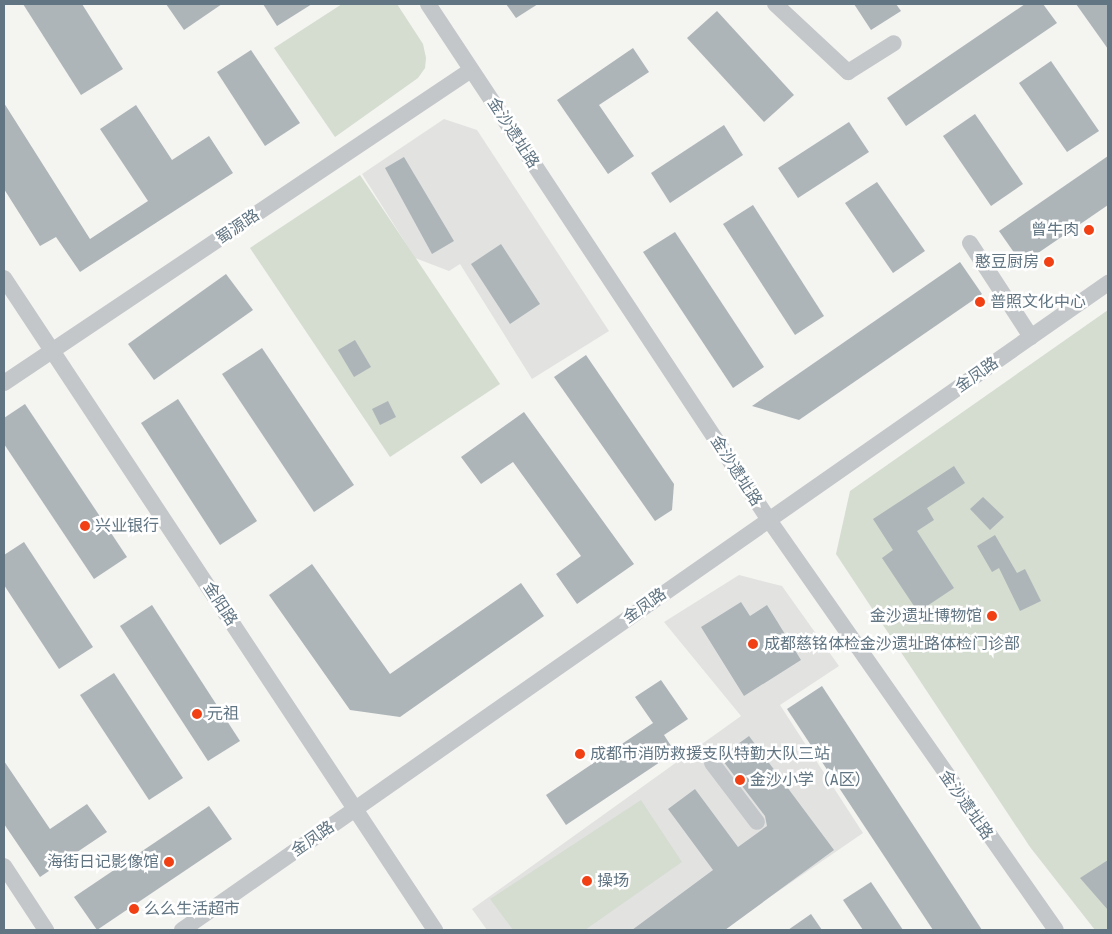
<!DOCTYPE html>
<html>
<head>
<meta charset="utf-8">
<style>
	body { margin:0 }
	#map { position:relative; width:1112px; height:934px; overflow:hidden; background:#f4f4f0; font-family:"Fira Sans Condensed","Noto Sans SC",sans-serif }
	div>[style] { position:absolute }
	[style*='--x'] { left:calc(var(--x)*1px); top:calc(var(--y)*1px); width:calc(var(--w)*1px); rotate:calc(var(--a)*1deg) }
	.built>* { inset:0; background:#e2e3e1 }
	.green>* { inset:0; background:#d5dcd0 }
	.building>* { inset:0; background:#adb5b9 }
	.minor>* { height:16px; margin:-8px; padding:0 8px; transform-origin:8px; border-radius:8px; background:#c3c7ca }
	.dots>* { width:14px; height:14px; translate:-50% -50%; box-sizing:border-box; border:2px solid #fff; border-radius:50% }
	span { translate:-50% -50%; white-space:nowrap; text-align:center; line-height:1.15; -webkit-text-stroke:5px #fff; paint-order:stroke }
	.street-label { font-size:16px; color:#617583 }
	.poi-label { font-size:16px; color:#617583 }
	.right { translate:-100% -50%; text-align:right }
	.left { translate:0 -50%; text-align:left }
	.frame { position:absolute; inset:0; border:5px solid #617583; pointer-events:none }
</style>
</head>
<body>
<div id="map">
	<div class="built">
		<i style="clip-path:polygon(444px 119px,477px 130px,609px 331px,532px 379px,460px 264px,449px 271px,415px 258px,362px 174px)"></i>
		<i style="clip-path:polygon(739px 575px,782px 586px,839px 666px,780px 705px,863px 833px,722px 930px,487px 930px,472px 909px,741px 716px,664px 622px)"></i>
	</div>
	<div class="green">
		<i style="clip-path:polygon(342px 4px,397px 4px,423px 44px,426px 58px,425px 68px,418px 78px,335px 137px,274px 48px)"></i>
		<i style="clip-path:polygon(360px 175px,500px 384px,390px 457px,250px 248px)"></i>
		<i style="clip-path:polygon(1108px 310px,1108px 930px,1095px 930px,1030px 847px,836px 554px,850px 491px)"></i>
		<i style="clip-path:polygon(641px 800px,682px 862px,585px 930px,513px 930px,490px 899px)"></i>
	</div>
	<div class="building">
		<i style="clip-path:polygon(23px 4px,82px 4px,123px 69px,81px 95px)"></i>
		<i style="clip-path:polygon(166px 4px,222px 4px,184px 30px)"></i>
		<i style="clip-path:polygon(263px 4px,312px 4px,277px 26px)"></i>
		<i style="clip-path:polygon(506px 4px,538px 4px,516px 18px)"></i>
		<i style="clip-path:polygon(854px 4px,896px 4px,901px 11px,871px 30px)"></i>
		<i style="clip-path:polygon(1025px 4px,1043px 4px,1057px 23px,906px 126px,887px 98px)"></i>
		<i style="clip-path:polygon(1076px 4px,1108px 4px,1108px 49px)"></i>
		<i style="clip-path:polygon(717px 11px,794px 95px,764px 122px,687px 38px)"></i>
		<i style="clip-path:polygon(633px 48px,649px 72px,599px 105px,634px 156px,608px 174px,557px 100px)"></i>
		<i style="clip-path:polygon(251px 50px,300px 123px,265px 146px,217px 72px)"></i>
		<i style="clip-path:polygon(1051px 61px,1099px 131px,1067px 152px,1019px 83px)"></i>
		<i style="clip-path:polygon(4px 103px,90px 239px,148px 201px,100px 129px,136px 105px,172px 160px,209px 136px,233px 173px,80px 272px,56px 237px,40px 246px,4px 189px)"></i>
		<i style="clip-path:polygon(975px 114px,1023px 184px,991px 206px,943px 136px)"></i>
		<i style="clip-path:polygon(849px 122px,869px 152px,798px 198px,778px 168px)"></i>
		<i style="clip-path:polygon(724px 125px,743px 155px,670px 203px,651px 173px)"></i>
		<i style="clip-path:polygon(1108px 156px,1108px 205px,1022px 264px,999px 231px)"></i>
		<i style="clip-path:polygon(404px 157px,454px 241px,432px 254px,385px 168px)"></i>
		<i style="clip-path:polygon(877px 182px,925px 251px,893px 273px,845px 203px)"></i>
		<i style="clip-path:polygon(753px 205px,824px 316px,795px 335px,723px 224px)"></i>
		<i style="clip-path:polygon(675px 232px,764px 367px,733px 388px,643px 252px)"></i>
		<i style="clip-path:polygon(501px 244px,540px 304px,510px 324px,471px 264px)"></i>
		<i style="clip-path:polygon(960px 262px,982px 294px,799px 420px,752px 406px)"></i>
		<i style="clip-path:polygon(226px 274px,253px 310px,154px 380px,128px 344px)"></i>
		<i style="clip-path:polygon(355px 340px,371px 367px,354px 377px,338px 350px)"></i>
		<i style="clip-path:polygon(262px 348px,354px 485px,314px 512px,222px 374px)"></i>
		<i style="clip-path:polygon(586px 355px,674px 484px,672px 510px,655px 521px,554px 377px)"></i>
		<i style="clip-path:polygon(178px 399px,257px 521px,220px 545px,141px 423px)"></i>
		<i style="clip-path:polygon(388px 401px,396px 417px,380px 425px,372px 409px)"></i>
		<i style="clip-path:polygon(25px 404px,127px 557px,94px 579px,4px 444px,4px 418px)"></i>
		<i style="clip-path:polygon(524px 412px,634px 564px,577px 604px,556px 574px,581px 556px,513px 462px,481px 484px,461px 457px)"></i>
		<i style="clip-path:polygon(954px 466px,965px 483px,927px 508px,934px 520px,917px 531px,954px 588px,918px 612px,882px 558px,893px 550px,873px 519px)"></i>
		<i style="clip-path:polygon(983px 497px,1004px 517px,990px 530px,970px 509px)"></i>
		<i style="clip-path:polygon(995px 535px,1017px 573px,1025px 569px,1041px 601px,1020px 611px,999px 568px,992px 572px,977px 546px)"></i>
		<i style="clip-path:polygon(24px 542px,93px 647px,59px 669px,4px 585px,4px 555px)"></i>
		<i style="clip-path:polygon(312px 564px,390px 674px,521px 583px,544px 616px,400px 717px,350px 710px,269px 595px)"></i>
		<i style="clip-path:polygon(741px 602px,750px 616px,767px 605px,801px 660px,744px 696px,701px 627px)"></i>
		<i style="clip-path:polygon(152px 605px,240px 741px,208px 761px,120px 626px)"></i>
		<i style="clip-path:polygon(114px 673px,183px 778px,149px 800px,80px 695px)"></i>
		<i style="clip-path:polygon(661px 680px,688px 719px,664px 735px,675px 752px,566px 825px,546px 795px,653px 723px,635px 697px)"></i>
		<i style="clip-path:polygon(822px 686px,982px 930px,933px 930px,787px 709px)"></i>
		<i style="clip-path:polygon(749px 736px,834px 850px,725px 930px,632px 930px,713px 870px,668px 809px,695px 789px,738px 847px,767px 826px,765px 816px,720px 757px)"></i>
		<i style="clip-path:polygon(4px 761px,50px 829px,87px 804px,107px 832px,40px 877px,4px 824px)"></i>
		<i style="clip-path:polygon(209px 806px,232px 839px,97px 930px,74px 897px)"></i>
		<i style="clip-path:polygon(1108px 860px,1108px 910px,1080px 878px)"></i>
		<i style="clip-path:polygon(871px 882px,903px 930px,863px 930px,843px 900px)"></i>
		<i style="clip-path:polygon(811px 914px,822px 930px,788px 930px)"></i>
	</div>
	<div class="minor">
		<i style="--x:428;--y:4;--w:618;--a:56.54"></i>
		<i style="--x:769;--y:520;--w:500;--a:55.01"></i>
		<i style="--x:775;--y:4;--w:100;--a:43"></i>
		<i style="--x:848;--y:72;--w:54;--a:-32.2"></i>
		<i style="--x:970;--y:243;--w:112;--a:57"></i>
		<i style="--x:4;--y:278;--w:782;--a:56.53"></i>
		<i style="--x:4;--y:383;--w:562;--a:-33.83"></i>
		<i style="--x:712;--y:763;--w:74;--a:52.7"></i>
		<i style="--x:4;--y:866;--w:77;--a:56.7"></i>
		<i style="--x:182;--y:930;--w:1130;--a:-34.94"></i>
	</div>
	<div class="dots">
		<i style="left:1089px;top:230px;background:#f04014"></i>
		<i style="left:1049px;top:262px;background:#f04014"></i>
		<i style="left:980px;top:302px;background:#f04014"></i>
		<i style="left:85px;top:526px;background:#f04014"></i>
		<i style="left:992px;top:616px;background:#f04014"></i>
		<i style="left:753px;top:644px;background:#f04014"></i>
		<i style="left:197px;top:714px;background:#f04014"></i>
		<i style="left:580px;top:754px;background:#f04014"></i>
		<i style="left:740px;top:780px;background:#f04014"></i>
		<i style="left:169px;top:862px;background:#f04014"></i>
		<i style="left:587px;top:881px;background:#f04014"></i>
		<i style="left:134px;top:909px;background:#f04014"></i>
	</div>
	<div class="street-label">
		<span style="left:513px;top:133px;rotate:57deg">金沙遗址路</span>
		<span style="left:238px;top:227px;rotate:-34deg">蜀源路</span>
		<span style="left:977px;top:375px;rotate:-35deg">金凤路</span>
		<span style="left:736px;top:471px;rotate:57deg">金沙遗址路</span>
		<span style="left:220px;top:604px;rotate:57deg">金阳路</span>
		<span style="left:645px;top:606px;rotate:-35deg">金凤路</span>
		<span style="left:966px;top:805px;rotate:55deg">金沙遗址路</span>
		<span style="left:313px;top:839px;rotate:-35deg">金凤路</span>
	</div>
	<div class="poi-label">
		<span class="right" style="left:1079px;top:230px">曾牛肉</span>
		<span class="right" style="left:1039px;top:262px">憨豆厨房</span>
		<span class="left" style="left:990px;top:302px">普照文化中心</span>
		<span class="left" style="left:95px;top:526px">兴业银行</span>
		<span class="right" style="left:982px;top:616px">金沙遗址博物馆</span>
		<span class="left" style="left:764px;top:644px">成都慈铭体检金沙遗址路体检门诊部</span>
		<span class="left" style="left:207px;top:714px">元祖</span>
		<span class="left" style="left:590px;top:754px">成都市消防救援支队特勤大队三站</span>
		<span class="left" style="left:750px;top:780px">金沙小学（A区）</span>
		<span class="right" style="left:159px;top:862px">海街日记影像馆</span>
		<span class="left" style="left:597px;top:881px">操场</span>
		<span class="left" style="left:144px;top:909px">么么生活超市</span>
	</div>
	<div class="frame"></div>
</div>
</body>
</html>
